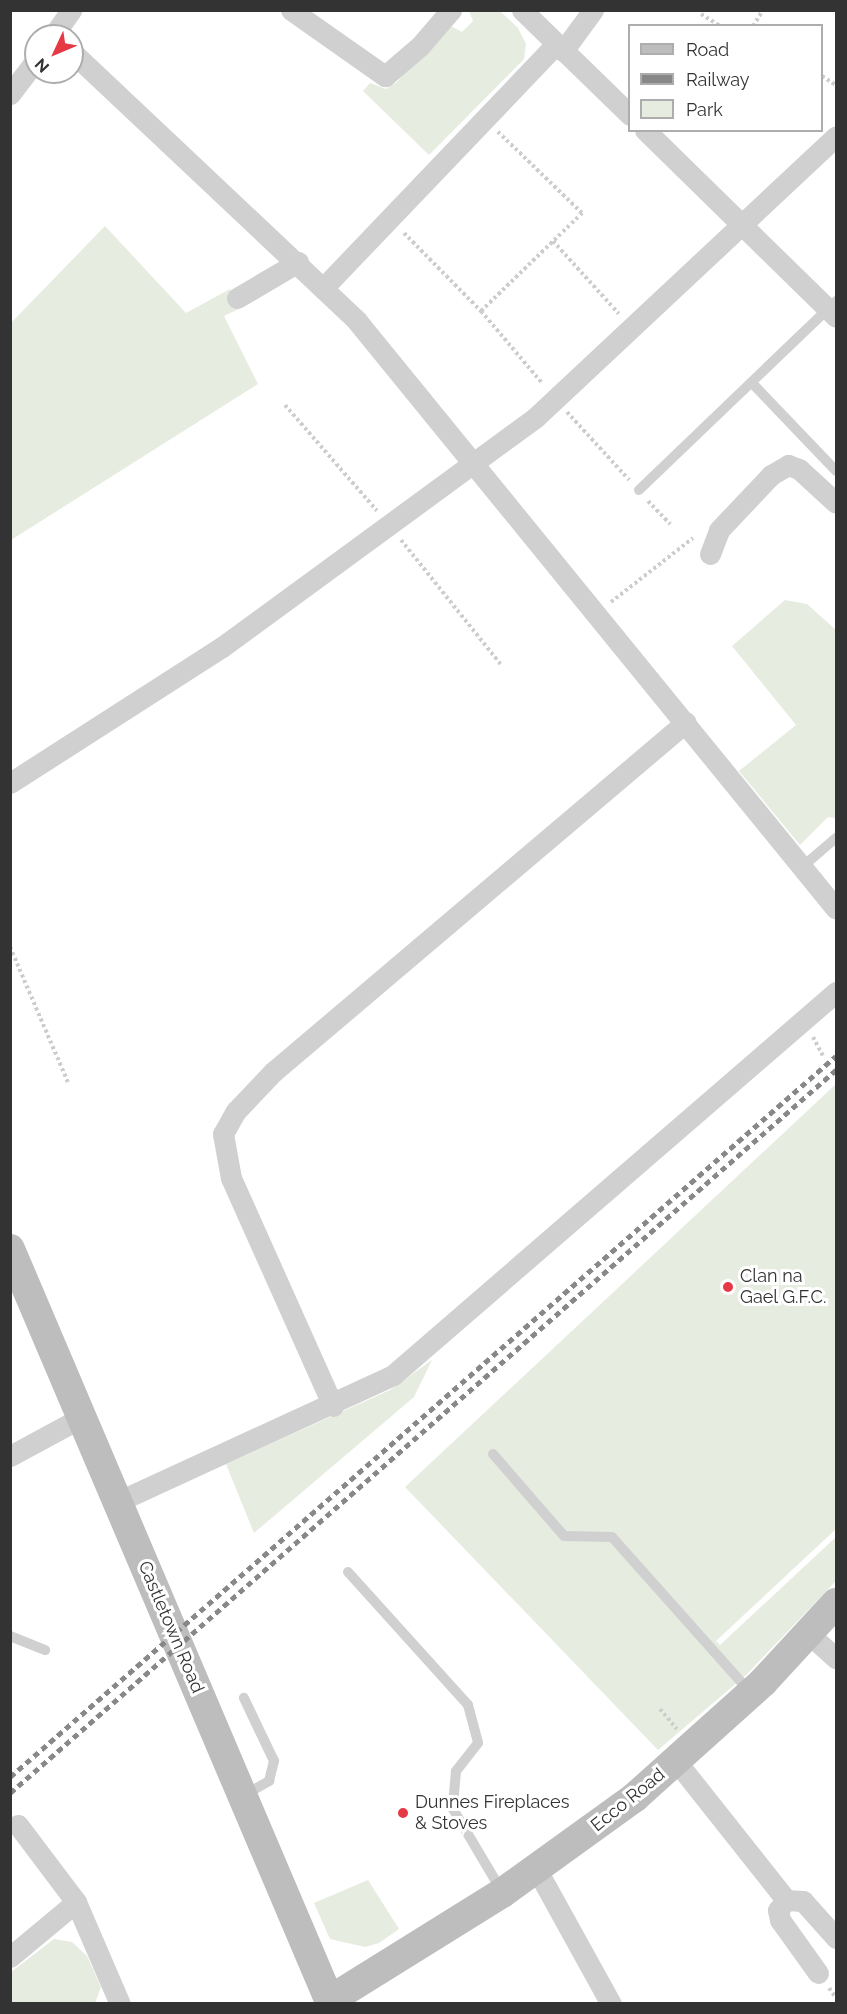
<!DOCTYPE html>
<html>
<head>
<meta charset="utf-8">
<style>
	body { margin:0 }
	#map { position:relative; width:847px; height:2014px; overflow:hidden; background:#fff; font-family:Raleway,sans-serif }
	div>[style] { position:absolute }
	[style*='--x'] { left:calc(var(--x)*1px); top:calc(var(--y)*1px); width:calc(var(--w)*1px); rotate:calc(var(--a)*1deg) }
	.green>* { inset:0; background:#e6ecdf }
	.path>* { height:4px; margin-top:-2px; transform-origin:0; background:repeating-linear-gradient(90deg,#cdcdcd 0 3px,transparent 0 6px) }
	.lane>* { height:10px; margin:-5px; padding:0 5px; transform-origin:5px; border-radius:5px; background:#d0d0d0 }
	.street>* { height:21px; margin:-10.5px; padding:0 10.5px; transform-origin:10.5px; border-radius:10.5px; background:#d0d0d0 }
	.secondary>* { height:30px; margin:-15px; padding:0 15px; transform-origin:15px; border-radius:15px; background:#bdbdbd }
	.rail>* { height:4.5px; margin-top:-2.25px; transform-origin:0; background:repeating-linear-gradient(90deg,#888 0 6px,transparent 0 10.5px) }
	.dots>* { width:16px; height:16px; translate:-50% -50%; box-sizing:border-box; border:3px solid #fff; border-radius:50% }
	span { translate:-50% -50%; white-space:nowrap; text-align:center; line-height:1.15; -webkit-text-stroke:6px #fff; paint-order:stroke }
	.poi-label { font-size:18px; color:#333 }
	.left { translate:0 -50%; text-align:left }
	.street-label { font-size:18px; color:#333 }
	.frame { position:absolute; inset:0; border:12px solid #333; pointer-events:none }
	.legend { position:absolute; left:628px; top:24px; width:195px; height:108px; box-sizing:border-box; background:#fff; border:2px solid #adadad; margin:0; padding:8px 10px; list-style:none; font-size:18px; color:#333 }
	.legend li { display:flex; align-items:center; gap:12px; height:30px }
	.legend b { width:30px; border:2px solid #adadad }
	.north { position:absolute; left:24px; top:24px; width:60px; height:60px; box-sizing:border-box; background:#fff; border:2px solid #adadad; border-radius:50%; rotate:226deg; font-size:16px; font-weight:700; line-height:24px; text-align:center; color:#333 }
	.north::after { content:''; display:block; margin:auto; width:21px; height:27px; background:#e63946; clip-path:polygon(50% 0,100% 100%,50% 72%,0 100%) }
</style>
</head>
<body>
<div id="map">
	<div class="green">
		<i style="clip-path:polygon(469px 11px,500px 11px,518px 28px,526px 44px,524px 59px,429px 155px,363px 91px,370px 83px,386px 89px,397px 82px,447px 24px,462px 32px,473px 21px)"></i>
		<i style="clip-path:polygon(105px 226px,186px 313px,230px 289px,243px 307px,224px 316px,258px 384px,11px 540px,11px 323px)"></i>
		<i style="clip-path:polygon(785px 600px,807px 604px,836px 630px,836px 818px,828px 817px,800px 845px,739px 771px,796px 725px,732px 646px)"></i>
		<i style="clip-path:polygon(836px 1084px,836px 1529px,716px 1641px,720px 1645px,836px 1537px,836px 1581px,746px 1675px,658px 1750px,405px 1487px)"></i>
		<i style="clip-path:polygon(432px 1360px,414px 1397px,254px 1533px,226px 1464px,390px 1390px)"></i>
		<i style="clip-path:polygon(368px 1880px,399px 1929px,379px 1943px,365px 1947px,330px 1939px,314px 1903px)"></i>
		<i style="clip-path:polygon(54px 1939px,72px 1942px,87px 1956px,101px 1987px,95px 2003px,11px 2003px,11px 1972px)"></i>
	</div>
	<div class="path">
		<i style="--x:701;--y:14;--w:22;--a:32"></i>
		<i style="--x:753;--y:26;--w:19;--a:-58"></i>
		<i style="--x:822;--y:76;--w:17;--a:33"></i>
		<i style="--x:404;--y:233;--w:110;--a:45.4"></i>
		<i style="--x:481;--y:311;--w:96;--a:49.7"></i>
		<i style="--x:553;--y:241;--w:98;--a:47.9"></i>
		<i style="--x:481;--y:311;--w:141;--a:-44.1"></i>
		<i style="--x:582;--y:213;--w:117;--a:-136"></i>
		<i style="--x:285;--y:405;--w:140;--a:49"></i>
		<i style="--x:567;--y:412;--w:92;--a:47.6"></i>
		<i style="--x:648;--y:501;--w:32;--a:46"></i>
		<i style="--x:401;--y:540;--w:160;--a:51.3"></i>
		<i style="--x:611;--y:602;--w:104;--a:-38"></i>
		<i style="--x:10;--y:947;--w:147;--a:66.8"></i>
		<i style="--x:813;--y:1037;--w:21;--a:62"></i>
		<i style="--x:660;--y:1709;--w:26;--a:50"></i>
		<i style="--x:829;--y:1988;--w:12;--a:55"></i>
	</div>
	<div class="lane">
		<i style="--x:753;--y:384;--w:120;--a:46.3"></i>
		<i style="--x:639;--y:490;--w:273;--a:-43.8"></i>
		<i style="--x:802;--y:867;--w:45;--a:-40.5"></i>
		<i style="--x:493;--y:1454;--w:108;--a:49.1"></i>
		<i style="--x:564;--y:1536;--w:48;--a:1.2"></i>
		<i style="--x:612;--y:1537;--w:206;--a:48.3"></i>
		<i style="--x:348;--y:1572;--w:179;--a:47.9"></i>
		<i style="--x:468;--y:1705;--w:39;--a:75"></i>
		<i style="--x:478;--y:1743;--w:36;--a:128"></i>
		<i style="--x:456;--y:1771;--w:38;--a:95"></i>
		<i style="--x:453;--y:1809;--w:94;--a:59.3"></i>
		<i style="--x:10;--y:1636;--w:38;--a:22"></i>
		<i style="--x:244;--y:1795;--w:29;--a:-29"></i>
		<i style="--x:269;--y:1781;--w:21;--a:-76"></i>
		<i style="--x:274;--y:1761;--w:70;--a:-115.5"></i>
	</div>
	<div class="street">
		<i style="--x:291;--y:10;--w:115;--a:35.1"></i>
		<i style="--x:385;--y:76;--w:46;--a:-40.6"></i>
		<i style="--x:420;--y:46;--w:48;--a:-49.3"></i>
		<i style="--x:522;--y:10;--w:151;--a:44.2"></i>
		<i style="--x:53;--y:36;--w:32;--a:-55"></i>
		<i style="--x:563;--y:51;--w:51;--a:-53.8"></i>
		<i style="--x:72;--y:52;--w:392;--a:43.3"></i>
		<i style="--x:357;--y:321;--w:758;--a:50.83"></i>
		<i style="--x:10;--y:94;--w:43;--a:-52.6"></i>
		<i style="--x:645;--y:130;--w:267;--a:44.4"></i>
		<i style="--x:325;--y:286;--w:335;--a:-46.3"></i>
		<i style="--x:237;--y:298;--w:71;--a:-30.5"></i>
		<i style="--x:710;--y:554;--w:26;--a:-69"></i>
		<i style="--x:719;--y:530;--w:76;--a:-46.6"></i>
		<i style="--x:771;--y:475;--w:20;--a:-30"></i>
		<i style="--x:788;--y:465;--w:12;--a:20"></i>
		<i style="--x:799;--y:469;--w:50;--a:42.6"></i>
		<i style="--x:10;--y:783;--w:252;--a:-32.7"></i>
		<i style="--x:222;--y:647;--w:389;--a:-36.2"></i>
		<i style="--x:536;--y:417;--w:411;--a:-43.1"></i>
		<i style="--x:333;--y:1406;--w:250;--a:-114.1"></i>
		<i style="--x:231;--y:1178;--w:45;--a:-100.3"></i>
		<i style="--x:223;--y:1134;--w:26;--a:-61"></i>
		<i style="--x:236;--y:1111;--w:54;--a:-46.5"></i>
		<i style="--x:273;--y:1072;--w:541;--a:-40.28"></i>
		<i style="--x:10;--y:1456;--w:82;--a:-28.4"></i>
		<i style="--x:117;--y:1502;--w:304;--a:-24.7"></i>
		<i style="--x:393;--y:1375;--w:586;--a:-40.85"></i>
		<i style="--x:809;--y:1634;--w:36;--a:42"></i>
		<i style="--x:676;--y:1761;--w:177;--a:51.6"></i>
		<i style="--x:18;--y:1825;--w:96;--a:53"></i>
		<i style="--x:76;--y:1902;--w:111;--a:66.7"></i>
		<i style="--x:537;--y:1870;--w:153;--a:61.1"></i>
		<i style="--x:10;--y:1957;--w:86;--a:-39.8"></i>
		<i style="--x:818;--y:1973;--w:65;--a:-125.6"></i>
		<i style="--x:780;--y:1920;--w:10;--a:-101"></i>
		<i style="--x:778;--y:1910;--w:13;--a:-51"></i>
		<i style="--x:786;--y:1900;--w:17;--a:3"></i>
		<i style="--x:803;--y:1901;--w:50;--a:48.3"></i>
	</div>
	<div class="secondary">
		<i style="--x:10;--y:1249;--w:820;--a:66.97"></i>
		<i style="--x:330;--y:2000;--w:203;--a:-31.9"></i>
		<i style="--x:502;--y:1893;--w:164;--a:-35.8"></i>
		<i style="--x:635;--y:1797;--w:172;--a:-41.9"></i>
		<i style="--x:763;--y:1682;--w:108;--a:-47.3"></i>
	</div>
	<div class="rail">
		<i style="--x:10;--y:1777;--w:1096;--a:-41.12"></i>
		<i style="--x:10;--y:1793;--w:1098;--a:-41.2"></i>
	</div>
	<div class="dots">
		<i style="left:728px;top:1287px;background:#e63946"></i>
		<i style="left:403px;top:1813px;background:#e63946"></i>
	</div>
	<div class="poi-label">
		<span class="left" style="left:740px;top:1287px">Clan na<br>Gael G.F.C.</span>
		<span class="left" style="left:415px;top:1813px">Dunnes Fireplaces<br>&amp; Stoves</span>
	</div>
	<div class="street-label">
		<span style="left:171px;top:1627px;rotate:67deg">Castletown Road</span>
		<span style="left:628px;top:1800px;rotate:-39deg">Ecco Road</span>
	</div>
	<div class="frame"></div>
	<ul class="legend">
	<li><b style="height:8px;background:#bdbdbd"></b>Road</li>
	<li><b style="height:8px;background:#888"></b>Railway</li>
	<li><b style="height:16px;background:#e6ecdf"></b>Park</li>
	</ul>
	<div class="north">N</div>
</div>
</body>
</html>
